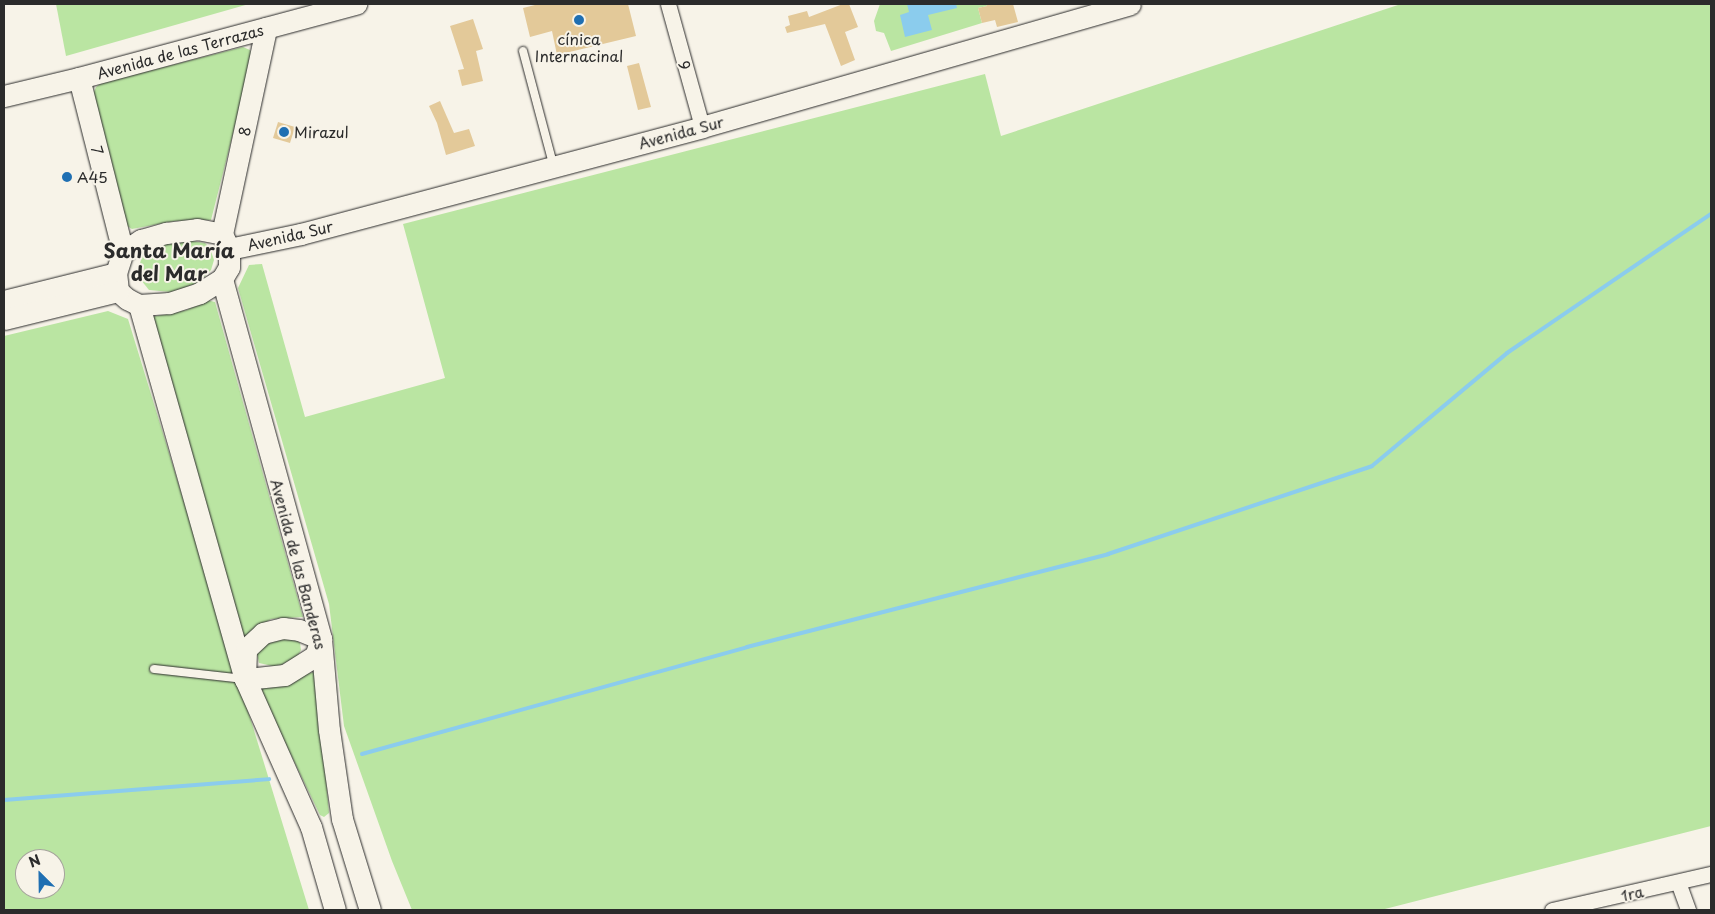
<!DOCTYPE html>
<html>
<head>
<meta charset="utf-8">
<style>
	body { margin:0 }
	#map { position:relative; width:1715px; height:914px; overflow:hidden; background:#f7f3e8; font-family:"Playpen Sans",sans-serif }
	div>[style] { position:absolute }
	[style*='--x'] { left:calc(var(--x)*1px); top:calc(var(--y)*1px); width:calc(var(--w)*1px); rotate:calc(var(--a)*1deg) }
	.green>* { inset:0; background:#bae5a2 }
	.water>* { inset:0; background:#8bcced }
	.stream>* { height:4px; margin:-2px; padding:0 2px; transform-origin:2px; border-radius:2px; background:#8bcced }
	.building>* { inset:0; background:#e3c999 }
	.roads { filter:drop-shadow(0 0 1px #2b2b2b) drop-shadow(0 0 1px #2b2b2b) }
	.lane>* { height:8px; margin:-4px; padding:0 4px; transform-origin:4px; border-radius:4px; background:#f7f3e8 }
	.street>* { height:15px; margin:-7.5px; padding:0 7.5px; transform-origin:7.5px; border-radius:7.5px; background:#f7f3e8 }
	.secondary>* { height:21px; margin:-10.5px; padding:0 10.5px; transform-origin:10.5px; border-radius:10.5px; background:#f7f3e8 }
	.dots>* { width:14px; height:14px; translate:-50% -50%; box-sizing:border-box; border:2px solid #f7f3e8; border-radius:50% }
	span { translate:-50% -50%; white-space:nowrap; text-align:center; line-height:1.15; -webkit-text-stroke:4px #f7f3e8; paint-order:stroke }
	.poi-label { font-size:15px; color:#2b2b2b }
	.left { translate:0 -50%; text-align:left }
	.street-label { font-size:15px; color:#2b2b2b }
	.district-label { font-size:20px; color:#2b2b2b; font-weight:700 }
	.frame { position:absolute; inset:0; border:5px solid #2b2b2b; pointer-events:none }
	.north { position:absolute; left:15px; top:849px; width:50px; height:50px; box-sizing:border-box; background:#f7f3e8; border:1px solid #a5a39c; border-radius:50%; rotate:337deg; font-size:14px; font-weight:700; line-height:20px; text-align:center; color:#2b2b2b }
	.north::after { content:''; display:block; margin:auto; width:18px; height:22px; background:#1f6fb2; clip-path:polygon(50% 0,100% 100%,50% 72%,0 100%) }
</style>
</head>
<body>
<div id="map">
	<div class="green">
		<i style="clip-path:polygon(56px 4px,249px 4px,66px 56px)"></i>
		<i style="clip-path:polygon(880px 4px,986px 4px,987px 6px,978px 8px,982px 23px,891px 51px,884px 33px,876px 31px,874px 21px)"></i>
		<i style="clip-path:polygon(1401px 4px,1711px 4px,1711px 826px,1381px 910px,412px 910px,392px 861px,344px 726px,329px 604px,238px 288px,249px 265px,262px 264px,305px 417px,445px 378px,403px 224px,985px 74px,1001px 136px)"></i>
		<i style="clip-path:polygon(243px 47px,250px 50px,252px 59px,211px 220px,175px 221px,132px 229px,124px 224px,92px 96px,96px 87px,101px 83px)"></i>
		<i style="clip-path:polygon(191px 241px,205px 243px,210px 248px,214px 260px,211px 270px,201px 280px,189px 287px,171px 292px,149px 290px,141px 280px,138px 271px,143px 252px,167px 244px)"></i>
		<i style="clip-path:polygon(206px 300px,215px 302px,303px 617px,271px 619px,242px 638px,151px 317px,187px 310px)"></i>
		<i style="clip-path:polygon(evenodd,108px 311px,128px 319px,309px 910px,4px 910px,4px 336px,108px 311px,25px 859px,55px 859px,55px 889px,25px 889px,25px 859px)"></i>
		<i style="clip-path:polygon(294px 638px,300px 643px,301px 650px,297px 657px,277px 667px,259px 663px,257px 654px,262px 645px,272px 639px)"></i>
		<i style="clip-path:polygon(314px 672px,317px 677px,329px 813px,324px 817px,320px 815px,263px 697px,261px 689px,265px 684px)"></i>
	</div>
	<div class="water">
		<i style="clip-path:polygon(907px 4px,956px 4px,957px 8px,928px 15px,932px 30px,905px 37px,900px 15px,909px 12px)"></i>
	</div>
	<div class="stream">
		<i style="--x:362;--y:754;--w:400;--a:-15.5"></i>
		<i style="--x:747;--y:647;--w:373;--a:-14.4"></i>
		<i style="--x:1108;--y:554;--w:278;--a:-18.4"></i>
		<i style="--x:1372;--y:466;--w:176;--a:-39.9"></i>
		<i style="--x:1507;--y:353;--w:247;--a:-34.3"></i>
		<i style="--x:4;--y:800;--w:266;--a:-4.5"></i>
	</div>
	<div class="building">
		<i style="clip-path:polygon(539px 4px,628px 4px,636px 36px,557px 55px,552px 31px,530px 37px,523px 8px)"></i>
		<i style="clip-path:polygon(843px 4px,849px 4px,858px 27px,845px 32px,855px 60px,841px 66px,825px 24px,787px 33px,785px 27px,790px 25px,788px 16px,807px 11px,809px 17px)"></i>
		<i style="clip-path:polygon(986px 4px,1013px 4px,1018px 22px,997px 27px,995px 20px,982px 23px,978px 8px,987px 6px)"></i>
		<i style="clip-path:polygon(473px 19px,483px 49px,476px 51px,483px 81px,462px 86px,458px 70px,464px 69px,450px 26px)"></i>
		<i style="clip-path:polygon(639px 63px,651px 107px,638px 110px,627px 66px)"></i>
		<i style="clip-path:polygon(440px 101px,454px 133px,469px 129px,475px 146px,446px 155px,437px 123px,429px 106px)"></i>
		<i style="clip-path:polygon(278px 122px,295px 127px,290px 143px,273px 138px)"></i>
	</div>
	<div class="roads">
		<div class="lane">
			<i style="--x:523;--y:51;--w:117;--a:75.1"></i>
			<i style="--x:154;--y:669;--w:91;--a:6.3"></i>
		</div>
		<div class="street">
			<i style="--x:668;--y:4;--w:128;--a:74.5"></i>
			<i style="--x:1678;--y:882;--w:30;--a:70"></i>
			<i style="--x:1552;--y:910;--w:163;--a:-12.8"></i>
		</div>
		<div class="secondary">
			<i style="--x:79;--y:78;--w:179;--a:75.8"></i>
			<i style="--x:4;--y:96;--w:77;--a:-13.5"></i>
			<i style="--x:79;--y:78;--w:287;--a:-15"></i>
			<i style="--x:197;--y:229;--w:25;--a:11"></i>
			<i style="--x:222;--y:234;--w:17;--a:65"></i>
			<i style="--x:229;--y:249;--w:18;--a:90"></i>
			<i style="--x:229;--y:267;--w:14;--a:120"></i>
			<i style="--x:222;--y:279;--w:26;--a:148"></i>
			<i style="--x:200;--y:293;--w:33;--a:162"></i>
			<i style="--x:169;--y:303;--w:30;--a:176"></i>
			<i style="--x:139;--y:305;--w:13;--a:-153"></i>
			<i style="--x:127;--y:299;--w:12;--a:-138"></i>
			<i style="--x:118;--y:291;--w:18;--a:-96"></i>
			<i style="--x:116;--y:273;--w:22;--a:-72"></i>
			<i style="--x:123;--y:252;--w:22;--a:-34"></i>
			<i style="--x:141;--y:240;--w:26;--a:-16"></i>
			<i style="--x:166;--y:233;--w:31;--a:-7"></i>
			<i style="--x:222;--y:234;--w:211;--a:-77.9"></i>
			<i style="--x:229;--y:249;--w:74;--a:-11.8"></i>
			<i style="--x:301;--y:234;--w:415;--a:-14.9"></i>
			<i style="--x:702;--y:127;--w:445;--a:-16"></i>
			<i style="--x:222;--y:279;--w:373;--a:74.6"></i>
			<i style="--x:321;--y:639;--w:91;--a:85"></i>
			<i style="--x:329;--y:730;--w:90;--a:81.7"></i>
			<i style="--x:342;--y:819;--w:95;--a:72.9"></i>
			<i style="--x:4;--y:301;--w:115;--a:-14"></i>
			<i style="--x:139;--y:305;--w:389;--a:74.2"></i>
			<i style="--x:245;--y:679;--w:162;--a:66"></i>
			<i style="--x:311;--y:827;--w:86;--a:73.9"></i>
			<i style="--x:4;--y:319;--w:117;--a:-13.8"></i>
			<i style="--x:283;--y:628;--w:16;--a:7"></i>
			<i style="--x:299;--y:630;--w:24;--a:22"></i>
			<i style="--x:321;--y:639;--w:18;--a:109"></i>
			<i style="--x:315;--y:656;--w:36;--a:148"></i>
			<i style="--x:284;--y:675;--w:39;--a:174"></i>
			<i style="--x:245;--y:679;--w:30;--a:-88"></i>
			<i style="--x:246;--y:649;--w:23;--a:-43"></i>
			<i style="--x:263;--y:633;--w:21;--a:-14"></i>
		</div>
	</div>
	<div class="dots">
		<i style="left:579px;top:20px;background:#1f6fb2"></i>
		<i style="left:284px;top:132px;background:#1f6fb2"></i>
		<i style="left:67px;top:177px;background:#1f6fb2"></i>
	</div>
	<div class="poi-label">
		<span style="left:579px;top:47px">cínica<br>Internacinal</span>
		<span class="left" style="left:294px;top:132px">Mirazul</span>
		<span class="left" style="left:77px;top:177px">A45</span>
	</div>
	<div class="street-label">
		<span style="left:180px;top:51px;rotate:-15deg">Avenida de las Terrazas</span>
		<span style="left:685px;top:65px;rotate:75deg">9</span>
		<span style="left:244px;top:131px;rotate:-78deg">8</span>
		<span style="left:681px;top:132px;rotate:-15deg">Avenida Sur</span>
		<span style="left:98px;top:150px;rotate:76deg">7</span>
		<span style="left:290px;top:235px;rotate:-13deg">Avenida Sur</span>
		<span style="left:299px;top:564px;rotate:75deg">Avenida de las Banderas</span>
		<span style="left:1632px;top:893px;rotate:-13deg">1ra</span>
	</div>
	<div class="district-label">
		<span style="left:169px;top:262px">Santa María<br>del Mar</span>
	</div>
	<div class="frame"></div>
	<div class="north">N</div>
</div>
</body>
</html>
